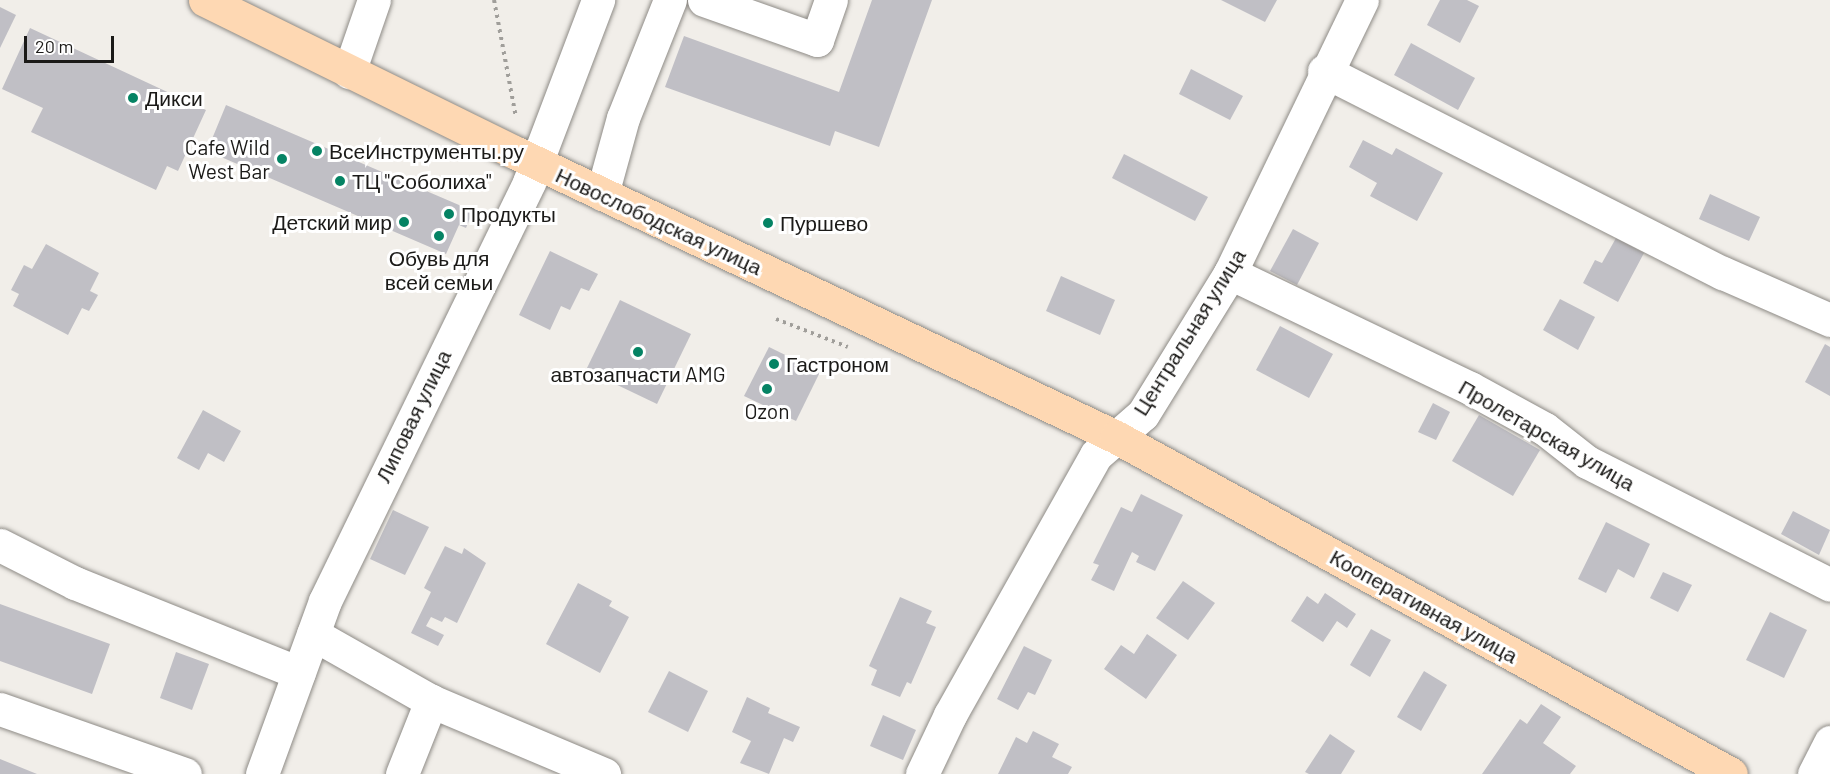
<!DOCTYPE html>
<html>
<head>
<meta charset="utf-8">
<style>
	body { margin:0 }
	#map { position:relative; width:1830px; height:774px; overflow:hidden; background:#f1eee9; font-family:Barlow,sans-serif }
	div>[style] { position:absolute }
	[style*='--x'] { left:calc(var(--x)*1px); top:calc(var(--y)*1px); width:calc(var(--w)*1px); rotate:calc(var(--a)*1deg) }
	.building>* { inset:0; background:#c0bfc5 }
	.path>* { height:4px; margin-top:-2px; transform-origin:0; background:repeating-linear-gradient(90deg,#a09e9a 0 3px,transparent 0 7.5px) }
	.roads { filter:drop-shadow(0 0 2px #8e8b86) drop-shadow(0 0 2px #8e8b86) }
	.minor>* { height:33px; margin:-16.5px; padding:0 16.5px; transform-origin:16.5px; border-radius:16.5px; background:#fff }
	.major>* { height:33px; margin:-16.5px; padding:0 16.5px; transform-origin:16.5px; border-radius:16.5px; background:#fed8b3 }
	.dots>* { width:16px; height:16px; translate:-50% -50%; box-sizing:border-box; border:3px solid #fff; border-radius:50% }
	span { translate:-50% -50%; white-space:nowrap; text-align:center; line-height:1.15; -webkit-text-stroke:6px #fff; paint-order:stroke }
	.poi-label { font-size:21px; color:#1b1a18 }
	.left { translate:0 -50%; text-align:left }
	.right { translate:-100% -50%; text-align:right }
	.street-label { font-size:21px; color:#1b1a18 }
	.scale { position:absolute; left:24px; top:36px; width:90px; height:27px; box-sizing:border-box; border:3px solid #1b1a18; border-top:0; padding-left:8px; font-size:18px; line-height:21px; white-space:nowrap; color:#1b1a18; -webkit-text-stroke:4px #fff; paint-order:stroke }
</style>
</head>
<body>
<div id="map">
	<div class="building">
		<i style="clip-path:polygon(872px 0,932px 0,879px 147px,835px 131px,830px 146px,665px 87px,684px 36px,839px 92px)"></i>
		<i style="clip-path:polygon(1221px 0,1277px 0,1265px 22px)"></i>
		<i style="clip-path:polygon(1440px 0,1467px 0,1479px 6px,1460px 43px,1427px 25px)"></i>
		<i style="clip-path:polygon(0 7px,16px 15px,0 48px)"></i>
		<i style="clip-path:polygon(30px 28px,206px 110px,178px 171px,167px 166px,156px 190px,31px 132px,43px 108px,2px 89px)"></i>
		<i style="clip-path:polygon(1411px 43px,1475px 78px,1458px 110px,1394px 75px)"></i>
		<i style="clip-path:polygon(1191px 69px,1243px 96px,1230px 120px,1179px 94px)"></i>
		<i style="clip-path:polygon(226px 105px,473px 211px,466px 228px,459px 225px,446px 254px,207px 151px)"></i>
		<i style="clip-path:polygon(1363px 140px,1392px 155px,1396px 148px,1443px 173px,1417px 221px,1370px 196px,1377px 183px,1349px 167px)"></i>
		<i style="clip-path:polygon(1124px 154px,1208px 197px,1195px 221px,1112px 178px)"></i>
		<i style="clip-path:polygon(1710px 194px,1760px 217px,1749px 241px,1699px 219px)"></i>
		<i style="clip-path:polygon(1293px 229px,1319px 243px,1297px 285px,1270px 271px)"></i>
		<i style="clip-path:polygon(1616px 238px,1644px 253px,1618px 302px,1583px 283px,1595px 260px,1602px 263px)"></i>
		<i style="clip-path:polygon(46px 244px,99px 273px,90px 291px,98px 295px,89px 311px,82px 308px,68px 335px,13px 306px,19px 294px,11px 290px,24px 265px,32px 269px)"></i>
		<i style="clip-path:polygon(550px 251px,598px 274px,589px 291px,581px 288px,570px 310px,561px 306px,550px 330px,519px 315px)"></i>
		<i style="clip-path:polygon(1061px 276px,1115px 300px,1100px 335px,1046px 311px)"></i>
		<i style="clip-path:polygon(1560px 299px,1595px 317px,1578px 350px,1543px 330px)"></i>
		<i style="clip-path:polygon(620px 300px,691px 334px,657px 404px,586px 370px)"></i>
		<i style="clip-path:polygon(1280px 326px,1333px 354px,1309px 398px,1256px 370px)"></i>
		<i style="clip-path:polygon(1825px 344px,1830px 347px,1830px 396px,1805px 382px)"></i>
		<i style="clip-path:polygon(769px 347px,820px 372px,796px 421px,744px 396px)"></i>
		<i style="clip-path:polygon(1433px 403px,1450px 412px,1436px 440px,1418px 432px)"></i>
		<i style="clip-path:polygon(203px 410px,241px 431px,224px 462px,208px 453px,199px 470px,177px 458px)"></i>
		<i style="clip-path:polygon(1479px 415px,1540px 450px,1513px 496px,1452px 461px)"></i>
		<i style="clip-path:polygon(1141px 494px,1183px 515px,1155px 571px,1136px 562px,1139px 556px,1132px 552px,1114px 591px,1091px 580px,1099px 565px,1093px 563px,1121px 507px,1132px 512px)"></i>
		<i style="clip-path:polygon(393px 510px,429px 527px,405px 575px,370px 559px)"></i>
		<i style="clip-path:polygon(1793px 511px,1830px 530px,1819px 555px,1781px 534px)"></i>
		<i style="clip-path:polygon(1606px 522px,1650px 544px,1634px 578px,1618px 569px,1606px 593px,1578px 579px)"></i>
		<i style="clip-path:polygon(445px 546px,462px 554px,464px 548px,486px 563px,457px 623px,445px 617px,442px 622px,431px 617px,426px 626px,444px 635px,438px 646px,411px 633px,431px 592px,424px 588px)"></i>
		<i style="clip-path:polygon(1663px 572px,1692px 585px,1678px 612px,1650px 598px)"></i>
		<i style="clip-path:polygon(1183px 581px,1215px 603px,1188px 640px,1156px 618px)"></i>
		<i style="clip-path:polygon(578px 583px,612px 601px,609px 606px,629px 617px,600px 673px,546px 644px)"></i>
		<i style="clip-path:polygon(1325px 593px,1356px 614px,1347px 628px,1337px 621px,1323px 642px,1291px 621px,1307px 596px,1318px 604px)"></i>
		<i style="clip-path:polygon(900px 597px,932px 611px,926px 623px,936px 627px,911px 684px,907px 682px,900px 697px,871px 685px,877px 670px,869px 666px)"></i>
		<i style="clip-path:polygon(0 604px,110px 644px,92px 694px,0 661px)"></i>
		<i style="clip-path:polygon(1770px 612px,1807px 630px,1784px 678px,1746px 660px)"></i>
		<i style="clip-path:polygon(1371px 629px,1391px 640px,1370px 677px,1350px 665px)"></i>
		<i style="clip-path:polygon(1147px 634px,1177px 655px,1146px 699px,1104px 669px,1121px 645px,1134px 654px)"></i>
		<i style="clip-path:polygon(1024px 646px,1052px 660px,1035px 695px,1028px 692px,1018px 710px,997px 699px)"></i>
		<i style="clip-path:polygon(176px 652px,209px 664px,192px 710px,160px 698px)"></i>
		<i style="clip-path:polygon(669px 671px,708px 691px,688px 732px,648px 712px)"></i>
		<i style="clip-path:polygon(1424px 671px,1447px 685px,1421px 731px,1397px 717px)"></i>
		<i style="clip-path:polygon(747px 697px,770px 708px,768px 713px,800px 727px,793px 742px,784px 738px,769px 774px,740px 763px,751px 741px,732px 732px)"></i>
		<i style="clip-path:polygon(1541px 704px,1561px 717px,1543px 743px,1576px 766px,1570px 774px,1482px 774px,1520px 719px,1527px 724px)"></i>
		<i style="clip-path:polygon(883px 715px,916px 730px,903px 760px,870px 746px)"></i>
		<i style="clip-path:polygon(1033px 731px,1059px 744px,1052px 757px,1072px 767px,1068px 774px,998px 774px,1016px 737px,1027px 743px)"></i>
		<i style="clip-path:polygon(1330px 734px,1355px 751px,1341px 774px,1309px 774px,1305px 772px)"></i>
		<i style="clip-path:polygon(0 759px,37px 774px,0 774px)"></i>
	</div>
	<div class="path">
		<i style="--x:494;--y:0;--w:119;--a:79.4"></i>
		<i style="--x:776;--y:319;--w:77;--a:21.3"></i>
	</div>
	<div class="roads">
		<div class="minor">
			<i style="--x:704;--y:0;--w:120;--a:19.5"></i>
			<i style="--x:817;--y:40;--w:42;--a:-70.7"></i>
			<i style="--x:1324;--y:71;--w:447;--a:26.9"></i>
			<i style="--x:1723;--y:273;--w:117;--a:23.7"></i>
			<i style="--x:349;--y:72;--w:76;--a:-70.9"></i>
			<i style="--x:602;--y:194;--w:79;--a:-74.6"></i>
			<i style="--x:623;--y:118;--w:127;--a:-68.3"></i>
			<i style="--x:1230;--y:273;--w:266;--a:25.6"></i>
			<i style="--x:1470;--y:388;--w:85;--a:28.7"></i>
			<i style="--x:1545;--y:429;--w:53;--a:38.2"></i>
			<i style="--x:1587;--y:462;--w:272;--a:26.8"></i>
			<i style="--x:0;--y:545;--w:84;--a:26.9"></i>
			<i style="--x:75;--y:583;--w:241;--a:21.9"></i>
			<i style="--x:313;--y:634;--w:136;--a:29.6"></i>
			<i style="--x:431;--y:701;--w:188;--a:22.9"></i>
			<i style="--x:0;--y:709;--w:196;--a:19.4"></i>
			<i style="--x:262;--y:774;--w:184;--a:-70"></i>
			<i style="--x:325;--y:601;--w:466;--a:-64"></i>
			<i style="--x:529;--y:182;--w:195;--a:-69.2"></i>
			<i style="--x:402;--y:774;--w:79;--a:-68.3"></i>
			<i style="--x:922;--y:774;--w:65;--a:-64.6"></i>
			<i style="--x:950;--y:715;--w:298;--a:-60.7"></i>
			<i style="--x:1096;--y:455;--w:62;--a:-41.1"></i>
			<i style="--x:1143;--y:414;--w:166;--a:-58.3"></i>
			<i style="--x:1230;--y:273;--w:303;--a:-64.2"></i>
			<i style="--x:1814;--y:774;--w:36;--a:-63"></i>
		</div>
		<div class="major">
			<i style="--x:205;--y:0;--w:344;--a:26.2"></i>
			<i style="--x:514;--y:152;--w:666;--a:25.33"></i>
			<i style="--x:1116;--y:437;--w:701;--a:28.72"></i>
		</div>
	</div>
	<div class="dots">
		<i style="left:133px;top:98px;background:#058364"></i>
		<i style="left:317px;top:151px;background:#058364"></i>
		<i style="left:282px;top:159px;background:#058364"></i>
		<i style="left:340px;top:181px;background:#058364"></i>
		<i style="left:449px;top:214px;background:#058364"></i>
		<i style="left:404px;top:222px;background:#058364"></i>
		<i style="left:768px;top:223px;background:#058364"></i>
		<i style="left:439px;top:236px;background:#058364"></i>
		<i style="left:638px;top:352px;background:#058364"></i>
		<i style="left:774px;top:364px;background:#058364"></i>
		<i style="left:767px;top:389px;background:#058364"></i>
	</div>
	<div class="poi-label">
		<span class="left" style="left:145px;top:98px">Дикси</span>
		<span class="right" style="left:270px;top:159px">Cafe Wild<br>West Bar</span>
		<span class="left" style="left:329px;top:151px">ВсеИнструменты.ру</span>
		<span class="left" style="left:352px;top:181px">ТЦ "Соболиха"</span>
		<span class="left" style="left:461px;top:214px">Продукты</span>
		<span class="right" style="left:392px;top:222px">Детский мир</span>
		<span class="left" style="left:780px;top:223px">Пуршево</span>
		<span style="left:439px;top:270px">Обувь для<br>всей семьи</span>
		<span class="left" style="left:786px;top:364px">Гастроном</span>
		<span style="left:638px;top:374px">автозапчасти AMG</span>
		<span style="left:767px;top:411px">Ozon</span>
	</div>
	<div class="street-label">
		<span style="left:659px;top:221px;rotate:25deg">Новослободская улица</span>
		<span style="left:1189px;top:332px;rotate:-58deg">Центральная улица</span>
		<span style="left:413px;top:416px;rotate:-64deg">Липовая улица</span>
		<span style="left:1547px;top:435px;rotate:30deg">Пролетарская улица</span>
		<span style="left:1424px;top:606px;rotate:29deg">Кооперативная улица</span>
	</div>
	<div class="scale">20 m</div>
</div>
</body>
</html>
